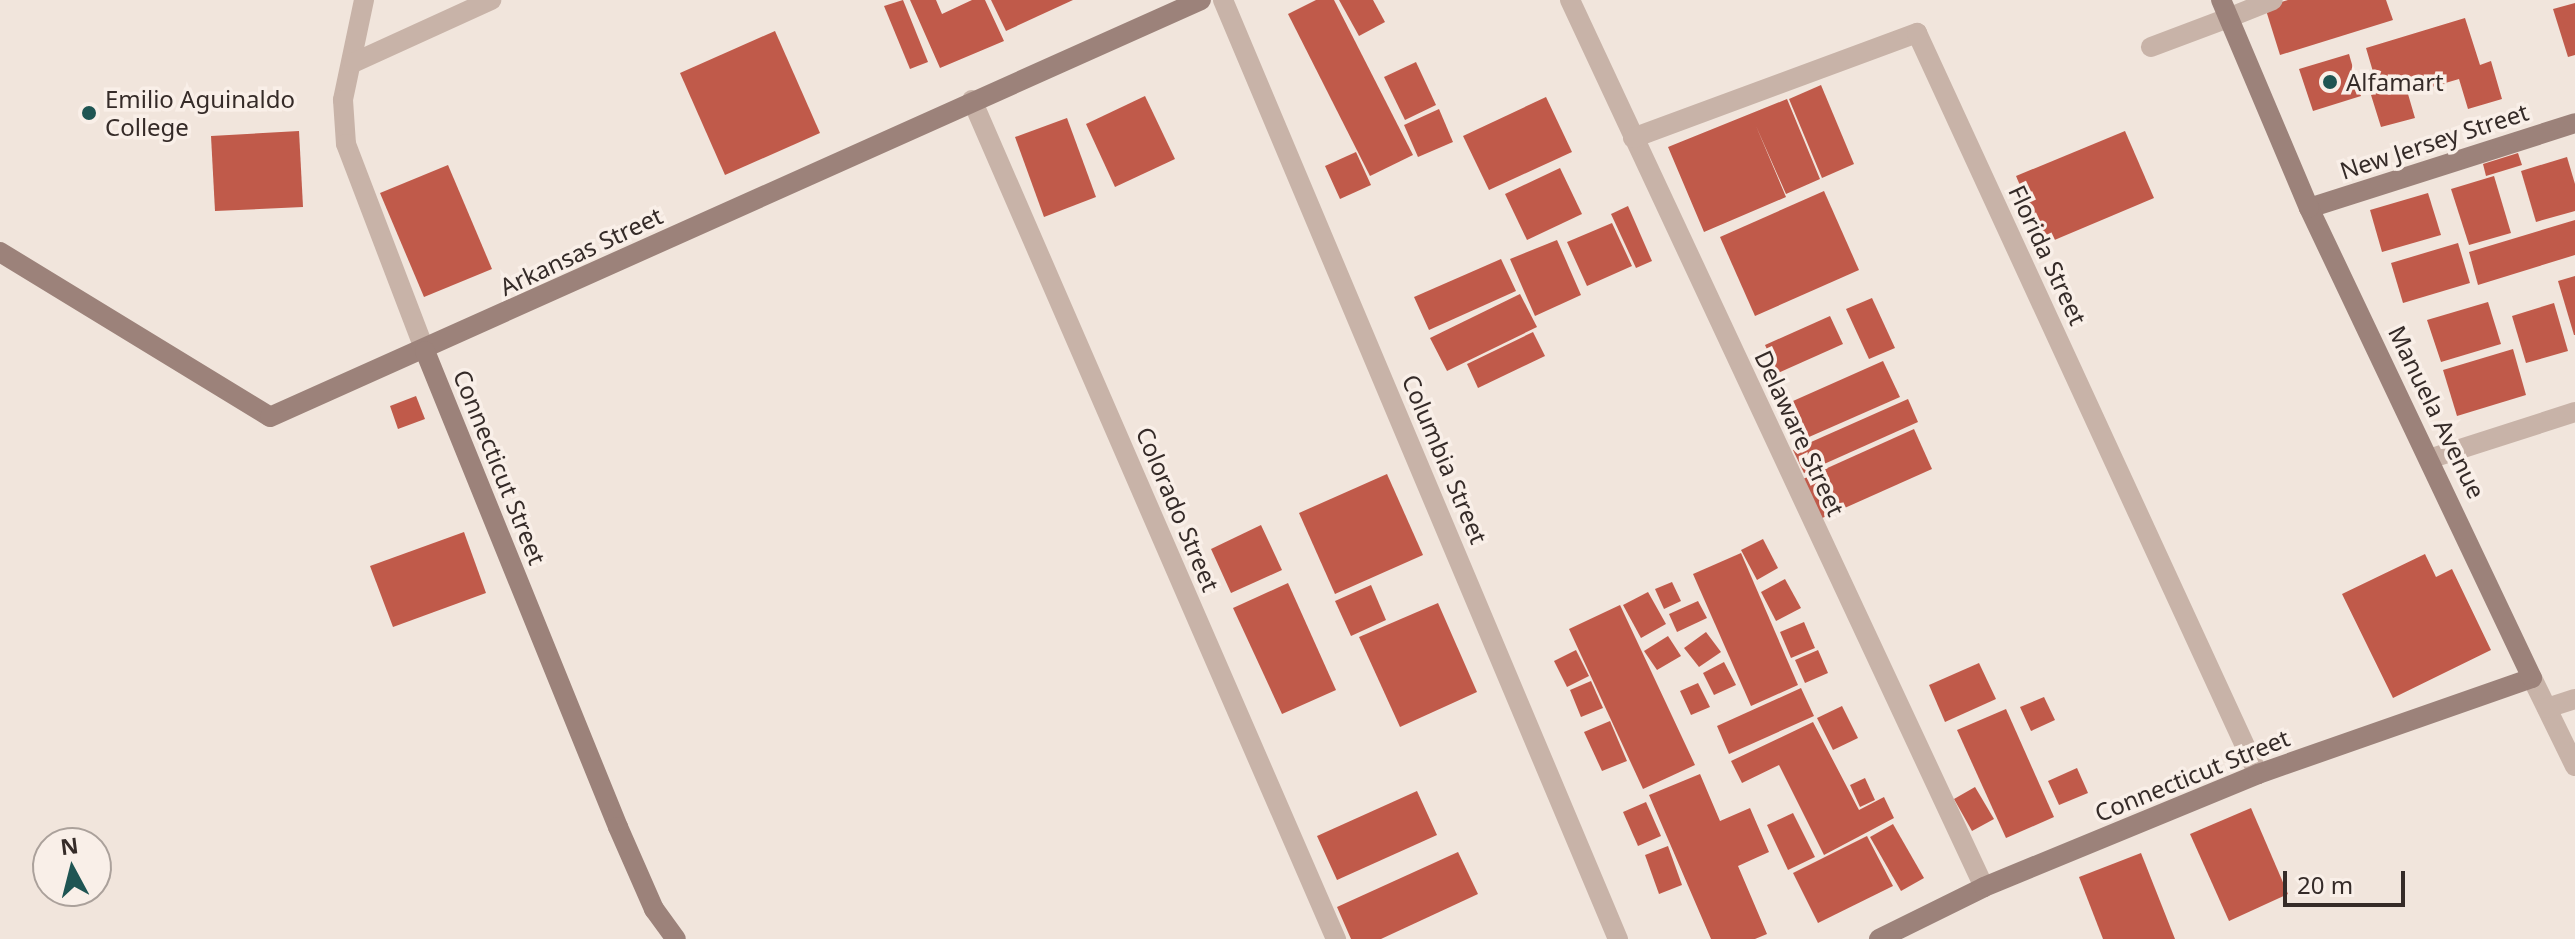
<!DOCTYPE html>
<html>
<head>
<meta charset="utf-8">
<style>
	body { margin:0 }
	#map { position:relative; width:2575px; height:939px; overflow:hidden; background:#f1e5dc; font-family:"Noto Sans",sans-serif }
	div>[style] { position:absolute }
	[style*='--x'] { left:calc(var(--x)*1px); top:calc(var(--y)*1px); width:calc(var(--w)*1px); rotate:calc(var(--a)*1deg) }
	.building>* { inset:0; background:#c05a4a }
	.lane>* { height:20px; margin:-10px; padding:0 10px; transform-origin:10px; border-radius:10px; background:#c8b3a8 }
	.street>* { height:20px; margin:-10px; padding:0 10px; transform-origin:10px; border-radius:10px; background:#c8b3a8 }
	.secondary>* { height:20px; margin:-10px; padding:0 10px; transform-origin:10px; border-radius:10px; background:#9c827a }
	.dots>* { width:22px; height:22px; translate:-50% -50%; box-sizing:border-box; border:4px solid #f9efe8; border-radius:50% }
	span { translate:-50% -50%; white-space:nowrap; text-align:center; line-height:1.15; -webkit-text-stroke:7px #f9efe8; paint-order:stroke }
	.poi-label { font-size:24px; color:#352b28 }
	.left { translate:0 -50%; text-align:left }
	.street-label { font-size:24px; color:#352b28 }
	.north { position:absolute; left:32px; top:827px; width:80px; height:80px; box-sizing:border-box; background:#f9efe8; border:2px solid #aba19b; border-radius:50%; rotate:353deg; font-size:22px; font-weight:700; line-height:32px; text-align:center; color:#352b28 }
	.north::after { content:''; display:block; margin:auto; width:28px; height:36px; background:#1f5553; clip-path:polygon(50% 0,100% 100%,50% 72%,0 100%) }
	.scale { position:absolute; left:2283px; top:871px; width:122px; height:36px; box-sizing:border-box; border:4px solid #352b28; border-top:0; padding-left:10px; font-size:24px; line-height:28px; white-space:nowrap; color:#352b28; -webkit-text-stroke:6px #f9efe8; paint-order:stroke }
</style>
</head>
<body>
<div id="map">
	<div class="building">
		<i style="clip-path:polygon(903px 0,928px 62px,910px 69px,884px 6px)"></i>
		<i style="clip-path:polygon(910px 0,936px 0,942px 14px,972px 0,985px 0,1004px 41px,940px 68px)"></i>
		<i style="clip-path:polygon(991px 0,1073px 0,1006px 31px)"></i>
		<i style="clip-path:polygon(1316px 0,1334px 0,1413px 155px,1370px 176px,1288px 14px)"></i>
		<i style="clip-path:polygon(1339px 0,1373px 0,1385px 22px,1359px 36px)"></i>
		<i style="clip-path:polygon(2288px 0,2386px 0,2393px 20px,2280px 55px,2265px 7px)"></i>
		<i style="clip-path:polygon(2575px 3px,2575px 55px,2568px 57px,2553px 9px)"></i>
		<i style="clip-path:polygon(2465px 18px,2480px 65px,2491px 61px,2502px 99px,2468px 109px,2459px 79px,2408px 94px,2415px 118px,2381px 127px,2371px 95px,2379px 92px,2366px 48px)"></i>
		<i style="clip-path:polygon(775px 31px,820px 133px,725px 175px,680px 73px)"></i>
		<i style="clip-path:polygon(2349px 54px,2361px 96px,2313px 111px,2299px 69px)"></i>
		<i style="clip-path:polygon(1416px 62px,1436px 105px,1405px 120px,1384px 77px)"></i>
		<i style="clip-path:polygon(1821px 85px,1854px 164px,1822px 178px,1789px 99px)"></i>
		<i style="clip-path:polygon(1145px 96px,1175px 159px,1115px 187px,1086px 124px)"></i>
		<i style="clip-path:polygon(1546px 97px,1572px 152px,1489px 190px,1463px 136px)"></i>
		<i style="clip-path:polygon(1787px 99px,1820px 179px,1786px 194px,1756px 126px,1786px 197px,1704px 232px,1668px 147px)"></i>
		<i style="clip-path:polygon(1439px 109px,1453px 142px,1418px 157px,1404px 125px)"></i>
		<i style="clip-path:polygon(1067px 118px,1096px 197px,1044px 217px,1015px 137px)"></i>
		<i style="clip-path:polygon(299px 131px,303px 207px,215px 211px,211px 136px)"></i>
		<i style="clip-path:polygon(2125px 131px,2154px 198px,2045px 244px,2016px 176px)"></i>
		<i style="clip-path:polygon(1356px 152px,1371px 185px,1340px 199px,1325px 166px)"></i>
		<i style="clip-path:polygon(2518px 153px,2522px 165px,2486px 176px,2483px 164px)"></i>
		<i style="clip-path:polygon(2567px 157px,2575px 184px,2575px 211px,2536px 222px,2521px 171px)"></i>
		<i style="clip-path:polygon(448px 165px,492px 269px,424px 297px,380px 193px)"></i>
		<i style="clip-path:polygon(1560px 168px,1582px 214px,1527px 240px,1505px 194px)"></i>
		<i style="clip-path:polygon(2494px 176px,2511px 233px,2469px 245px,2451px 189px)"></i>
		<i style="clip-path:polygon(1824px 191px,1859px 270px,1755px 316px,1720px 237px)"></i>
		<i style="clip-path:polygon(2428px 193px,2441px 235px,2382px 252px,2370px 210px)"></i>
		<i style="clip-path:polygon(1628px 206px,1652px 261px,1636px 268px,1611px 214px)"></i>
		<i style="clip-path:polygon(2575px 220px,2575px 255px,2478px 285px,2469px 252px)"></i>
		<i style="clip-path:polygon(1612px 223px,1632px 266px,1587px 286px,1567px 242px)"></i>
		<i style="clip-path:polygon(1557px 240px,1581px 295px,1535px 316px,1510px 259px)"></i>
		<i style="clip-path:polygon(2458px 243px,2470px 283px,2403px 303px,2391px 263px)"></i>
		<i style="clip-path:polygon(1501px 259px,1516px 291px,1429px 330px,1414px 297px)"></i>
		<i style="clip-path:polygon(2575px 276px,2575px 335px,2574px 335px,2558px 281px)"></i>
		<i style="clip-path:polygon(1520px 294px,1537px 327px,1447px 371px,1430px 338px)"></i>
		<i style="clip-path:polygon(1872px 298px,1895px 348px,1869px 359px,1846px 309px)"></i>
		<i style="clip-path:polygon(2488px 302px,2501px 344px,2441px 362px,2427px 320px)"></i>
		<i style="clip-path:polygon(2554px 303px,2568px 351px,2526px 363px,2512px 316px)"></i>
		<i style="clip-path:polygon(1830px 316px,1843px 344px,1778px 373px,1765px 345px)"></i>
		<i style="clip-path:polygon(1533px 332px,1545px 356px,1478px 388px,1467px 364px)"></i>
		<i style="clip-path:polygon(2513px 349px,2526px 395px,2457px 416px,2443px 370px)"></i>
		<i style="clip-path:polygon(1883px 361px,1900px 397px,1809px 437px,1793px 401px)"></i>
		<i style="clip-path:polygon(416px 396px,425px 419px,398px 429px,390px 406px)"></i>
		<i style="clip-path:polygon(1908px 399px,1918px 422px,1804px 473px,1793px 450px)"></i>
		<i style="clip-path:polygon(1914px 429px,1932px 469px,1820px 519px,1803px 479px)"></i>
		<i style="clip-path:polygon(1387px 474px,1423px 555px,1335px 594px,1299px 513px)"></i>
		<i style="clip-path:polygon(1261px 525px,1282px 570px,1231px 593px,1211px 549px)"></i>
		<i style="clip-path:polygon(464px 532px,486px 593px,393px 627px,370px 566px)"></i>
		<i style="clip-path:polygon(1763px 539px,1778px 568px,1757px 580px,1741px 550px)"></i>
		<i style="clip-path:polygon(1741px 553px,1798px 685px,1751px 706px,1693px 574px)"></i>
		<i style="clip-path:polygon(2425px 554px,2436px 577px,2452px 569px,2491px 650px,2393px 698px,2342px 594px)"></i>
		<i style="clip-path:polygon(1785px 579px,1801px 608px,1776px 621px,1761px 592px)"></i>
		<i style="clip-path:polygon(1672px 582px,1681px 601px,1664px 609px,1655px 589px)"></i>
		<i style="clip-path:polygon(1288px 583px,1336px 690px,1282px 714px,1233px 608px)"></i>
		<i style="clip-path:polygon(1371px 585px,1386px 620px,1351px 636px,1335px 601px)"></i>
		<i style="clip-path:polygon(1648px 592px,1666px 624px,1641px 638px,1623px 605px)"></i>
		<i style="clip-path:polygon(1698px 601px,1707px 618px,1677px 632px,1669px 614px)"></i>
		<i style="clip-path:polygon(1438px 603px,1477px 692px,1400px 727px,1359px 637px)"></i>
		<i style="clip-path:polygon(1620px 605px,1695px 765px,1643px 789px,1569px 629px)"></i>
		<i style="clip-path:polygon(1804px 622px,1815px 648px,1791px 658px,1780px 632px)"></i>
		<i style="clip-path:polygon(1706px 632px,1721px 652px,1699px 667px,1684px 648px)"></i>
		<i style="clip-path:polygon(1668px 636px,1681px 656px,1657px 670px,1644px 651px)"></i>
		<i style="clip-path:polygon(1576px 650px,1589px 676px,1567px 687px,1554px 661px)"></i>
		<i style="clip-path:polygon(1818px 650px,1828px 673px,1805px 683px,1795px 660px)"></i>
		<i style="clip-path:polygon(1724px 662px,1736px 685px,1714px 695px,1703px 673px)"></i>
		<i style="clip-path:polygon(1979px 663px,1996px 699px,1945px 722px,1929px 685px)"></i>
		<i style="clip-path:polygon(1591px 681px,1603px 708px,1581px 717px,1570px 690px)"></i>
		<i style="clip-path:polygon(1698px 683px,1710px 707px,1691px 715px,1680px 691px)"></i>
		<i style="clip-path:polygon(1801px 688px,1814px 716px,1729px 754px,1717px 726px)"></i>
		<i style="clip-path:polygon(2044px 697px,2055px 720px,2031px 731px,2020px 707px)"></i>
		<i style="clip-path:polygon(1842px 706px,1858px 738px,1833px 750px,1817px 718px)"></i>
		<i style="clip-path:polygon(2006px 709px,2054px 817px,2006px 838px,1957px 730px)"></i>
		<i style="clip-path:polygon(1610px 721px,1627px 761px,1602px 771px,1584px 732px)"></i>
		<i style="clip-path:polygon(1813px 722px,1859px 810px,1884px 797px,1894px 818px,1824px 855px,1779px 765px,1742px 783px,1731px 761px)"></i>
		<i style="clip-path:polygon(2077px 768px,2088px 793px,2059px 805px,2048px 781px)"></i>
		<i style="clip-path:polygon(1700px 774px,1720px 821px,1750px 808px,1769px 852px,1738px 866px,1767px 934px,1755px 939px,1711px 939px,1649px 795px)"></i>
		<i style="clip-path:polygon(1865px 778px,1875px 800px,1860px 807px,1850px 785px)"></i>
		<i style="clip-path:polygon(1975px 787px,1994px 819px,1972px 831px,1954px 799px)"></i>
		<i style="clip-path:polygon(1417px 791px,1437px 835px,1337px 880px,1317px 836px)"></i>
		<i style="clip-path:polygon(1646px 802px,1661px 836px,1638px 846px,1623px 812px)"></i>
		<i style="clip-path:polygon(2251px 808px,2288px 894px,2229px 921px,2190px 834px)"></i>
		<i style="clip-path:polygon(1793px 813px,1815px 857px,1788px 870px,1767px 825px)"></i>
		<i style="clip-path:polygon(1893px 824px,1924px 878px,1901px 891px,1870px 837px)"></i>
		<i style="clip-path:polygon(1867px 836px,1893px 886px,1818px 923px,1793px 873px)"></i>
		<i style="clip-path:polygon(1668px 846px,1682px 885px,1659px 894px,1645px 855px)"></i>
		<i style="clip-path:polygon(1458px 852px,1478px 894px,1381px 939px,1351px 939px,1337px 907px)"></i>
		<i style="clip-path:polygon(2141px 853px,2175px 939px,2103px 939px,2079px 877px)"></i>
	</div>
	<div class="lane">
		<i style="--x:2151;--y:47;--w:82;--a:-20.6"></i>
	</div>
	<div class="street">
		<i style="--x:364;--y:0;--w:102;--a:101.9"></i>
		<i style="--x:343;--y:100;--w:44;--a:86.1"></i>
		<i style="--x:346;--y:144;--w:222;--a:69.1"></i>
		<i style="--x:1223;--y:0;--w:1019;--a:67.19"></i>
		<i style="--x:1570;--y:0;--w:979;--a:64.98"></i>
		<i style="--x:2228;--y:18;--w:48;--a:-21.8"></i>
		<i style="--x:353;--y:63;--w:152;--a:-24.5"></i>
		<i style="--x:972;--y:100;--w:915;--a:66.55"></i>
		<i style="--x:1633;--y:138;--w:303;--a:-20.3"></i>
		<i style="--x:1917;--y:33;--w:816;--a:65.29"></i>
		<i style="--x:2432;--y:458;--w:150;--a:-17.8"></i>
		<i style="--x:2532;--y:678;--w:98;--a:64"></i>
		<i style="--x:2547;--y:708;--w:29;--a:-18"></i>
	</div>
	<div class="secondary">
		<i style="--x:2309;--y:208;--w:279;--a:-17.7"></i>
		<i style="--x:0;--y:252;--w:316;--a:31.4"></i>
		<i style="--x:270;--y:417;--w:1020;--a:-24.13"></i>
		<i style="--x:425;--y:351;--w:514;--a:67.93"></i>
		<i style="--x:618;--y:827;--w:90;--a:66.3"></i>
		<i style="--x:654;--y:909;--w:37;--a:54"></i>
		<i style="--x:1879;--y:939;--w:117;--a:-26.3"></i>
		<i style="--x:1984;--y:887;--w:296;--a:-22.4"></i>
		<i style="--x:2258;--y:774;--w:290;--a:-19.3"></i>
		<i style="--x:2532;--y:678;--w:520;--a:-115.38"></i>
		<i style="--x:2309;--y:208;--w:226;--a:-112.9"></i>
	</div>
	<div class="dots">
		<i style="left:2330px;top:82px;background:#1f5553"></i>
		<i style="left:89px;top:113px;background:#1f5553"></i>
	</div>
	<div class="poi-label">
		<span class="left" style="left:2346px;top:82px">Alfamart</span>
		<span class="left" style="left:105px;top:113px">Emilio Aguinaldo<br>College</span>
	</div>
	<div class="street-label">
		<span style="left:2434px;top:141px;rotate:-18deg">New Jersey Street</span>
		<span style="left:581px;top:251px;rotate:-25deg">Arkansas Street</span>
		<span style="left:2048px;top:255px;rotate:65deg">Florida Street</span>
		<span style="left:2437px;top:412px;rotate:64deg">Manuela Avenue</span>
		<span style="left:1800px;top:433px;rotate:65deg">Delaware Street</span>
		<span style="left:1445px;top:459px;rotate:67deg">Columbia Street</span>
		<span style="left:500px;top:467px;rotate:68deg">Connecticut Street</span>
		<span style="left:1178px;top:509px;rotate:67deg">Colorado Street</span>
		<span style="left:2192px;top:775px;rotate:-22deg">Connecticut Street</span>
	</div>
	<div class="north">N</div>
	<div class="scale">20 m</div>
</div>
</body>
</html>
